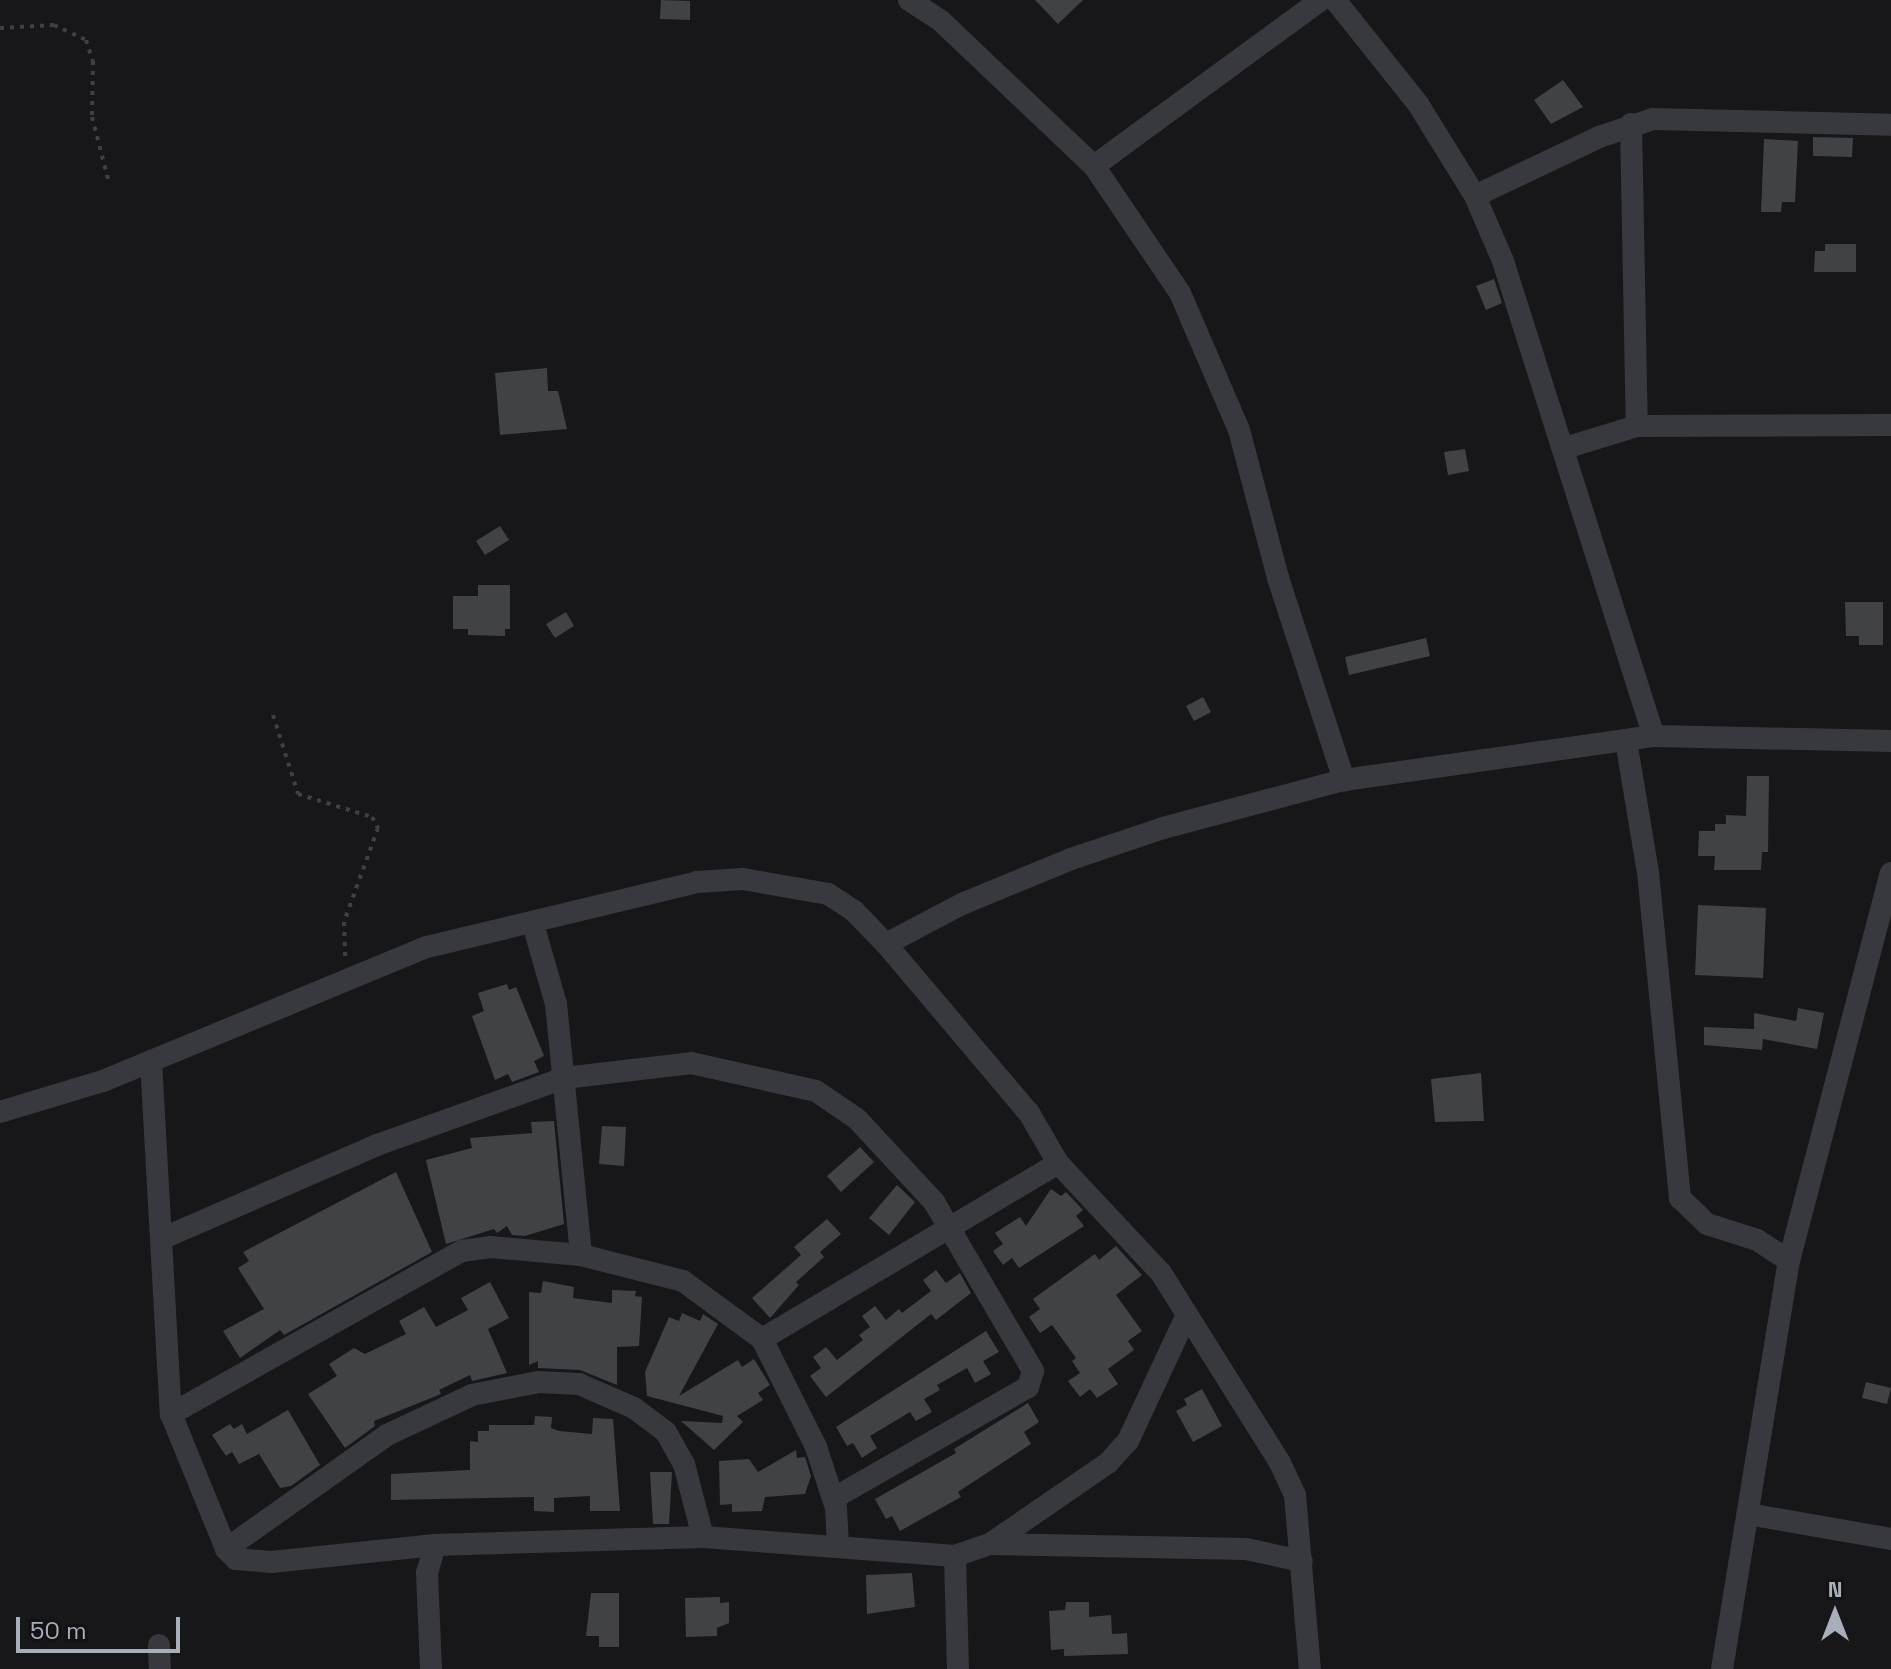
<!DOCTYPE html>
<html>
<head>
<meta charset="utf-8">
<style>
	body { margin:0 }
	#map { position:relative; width:1891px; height:1669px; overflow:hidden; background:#171719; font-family:"Space Grotesk",sans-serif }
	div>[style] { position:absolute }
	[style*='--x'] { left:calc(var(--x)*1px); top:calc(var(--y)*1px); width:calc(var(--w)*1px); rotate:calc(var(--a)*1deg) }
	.building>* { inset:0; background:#414246 }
	.path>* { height:4px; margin-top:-2px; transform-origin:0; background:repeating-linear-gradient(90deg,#3e4046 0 4px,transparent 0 10px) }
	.street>* { height:22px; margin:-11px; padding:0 11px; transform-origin:11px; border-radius:11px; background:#38393f }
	span { translate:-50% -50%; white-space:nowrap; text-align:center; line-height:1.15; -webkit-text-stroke:7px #121214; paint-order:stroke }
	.north { position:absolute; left:1795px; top:1573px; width:80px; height:80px; -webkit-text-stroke:6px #121214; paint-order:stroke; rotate:0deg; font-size:22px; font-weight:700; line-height:32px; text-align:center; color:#a8aeba }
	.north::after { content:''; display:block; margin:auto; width:28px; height:36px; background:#a8aeba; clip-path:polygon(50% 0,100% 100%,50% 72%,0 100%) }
	.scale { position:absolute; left:16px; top:1617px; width:164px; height:36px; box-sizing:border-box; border:4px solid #a8aeba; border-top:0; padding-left:10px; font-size:24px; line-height:28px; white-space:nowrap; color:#a8aeba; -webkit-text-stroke:6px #121214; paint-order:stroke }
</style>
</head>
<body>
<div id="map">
	<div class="building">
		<i style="clip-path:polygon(661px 0,690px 1px,690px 20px,660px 19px)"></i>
		<i style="clip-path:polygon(1035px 0,1083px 0,1058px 24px)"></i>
		<i style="clip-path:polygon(1563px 80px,1583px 107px,1551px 124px,1534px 100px)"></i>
		<i style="clip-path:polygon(1813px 137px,1853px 138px,1852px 157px,1813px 156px)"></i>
		<i style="clip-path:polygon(1764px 139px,1798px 141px,1795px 202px,1782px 202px,1781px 212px,1761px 212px)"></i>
		<i style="clip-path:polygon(1825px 244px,1856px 244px,1856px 272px,1814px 272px,1815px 251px,1825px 251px)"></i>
		<i style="clip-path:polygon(1494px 279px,1502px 303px,1486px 310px,1476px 286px)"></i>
		<i style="clip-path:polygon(547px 368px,548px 391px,558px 391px,567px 429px,500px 435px,495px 373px)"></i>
		<i style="clip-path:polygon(1465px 449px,1469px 471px,1448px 475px,1444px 452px)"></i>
		<i style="clip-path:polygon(500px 526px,509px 540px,485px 555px,476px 541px)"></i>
		<i style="clip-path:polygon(478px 585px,510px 585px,510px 629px,505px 629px,505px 636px,468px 635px,468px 629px,453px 629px,453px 596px,478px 596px)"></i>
		<i style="clip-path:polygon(1845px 602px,1883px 602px,1883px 645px,1859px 645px,1859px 636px,1846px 636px)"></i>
		<i style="clip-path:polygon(566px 612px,574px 626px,555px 638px,546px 624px)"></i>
		<i style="clip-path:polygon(1426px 638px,1430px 656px,1349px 675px,1345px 657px)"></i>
		<i style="clip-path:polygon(1203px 697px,1211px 712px,1194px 721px,1186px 706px)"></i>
		<i style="clip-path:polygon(1747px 776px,1769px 776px,1768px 852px,1762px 852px,1761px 870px,1714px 870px,1715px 856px,1698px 856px,1699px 831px,1715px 831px,1715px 824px,1726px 824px,1726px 815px,1746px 816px)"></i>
		<i style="clip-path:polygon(1698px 905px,1766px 908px,1763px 978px,1695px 975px)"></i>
		<i style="clip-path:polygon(507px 984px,509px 990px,516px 987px,544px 1056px,534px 1061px,539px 1072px,512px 1082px,508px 1074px,495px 1080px,472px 1016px,484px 1011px,478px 993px)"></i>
		<i style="clip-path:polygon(1798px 1008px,1824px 1013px,1817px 1049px,1763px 1039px,1762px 1050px,1704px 1045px,1704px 1027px,1754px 1029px,1754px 1013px,1796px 1021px)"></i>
		<i style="clip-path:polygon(1481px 1073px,1484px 1121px,1435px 1122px,1431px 1079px)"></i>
		<i style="clip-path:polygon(554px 1121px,564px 1224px,525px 1236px,512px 1235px,507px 1226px,497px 1233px,494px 1229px,446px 1244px,426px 1160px,472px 1148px,470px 1138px,532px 1133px,531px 1122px)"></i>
		<i style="clip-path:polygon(602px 1126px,626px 1127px,624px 1166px,599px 1164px)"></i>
		<i style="clip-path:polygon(860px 1147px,874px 1162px,841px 1192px,827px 1176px)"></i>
		<i style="clip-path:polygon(396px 1172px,432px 1252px,284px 1335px,280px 1330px,240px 1358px,223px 1331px,264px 1309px,238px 1268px,249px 1261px,243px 1252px)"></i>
		<i style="clip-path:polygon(897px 1185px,915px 1202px,889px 1235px,869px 1218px)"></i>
		<i style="clip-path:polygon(1051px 1189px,1061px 1196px,1066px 1192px,1083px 1210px,1076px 1216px,1084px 1226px,1019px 1268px,1012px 1258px,1003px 1265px,993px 1251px,1003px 1244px,995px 1233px,1020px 1217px,1026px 1226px)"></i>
		<i style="clip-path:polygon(827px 1219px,841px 1234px,820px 1252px,824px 1257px,796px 1282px,799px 1285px,770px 1318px,752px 1298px,801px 1255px,794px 1247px)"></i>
		<i style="clip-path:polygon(1116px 1246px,1142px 1275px,1116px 1295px,1142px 1331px,1128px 1341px,1134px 1350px,1108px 1369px,1118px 1384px,1097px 1398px,1090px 1389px,1080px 1397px,1068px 1381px,1080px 1373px,1072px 1361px,1076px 1358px,1052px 1325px,1040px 1333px,1029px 1317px,1040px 1309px,1033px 1299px,1095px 1254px,1099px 1260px)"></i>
		<i style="clip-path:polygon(936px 1270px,946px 1283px,960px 1273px,971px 1293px,936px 1320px,931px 1314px,826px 1397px,810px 1376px,821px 1368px,813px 1357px,826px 1347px,837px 1360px,863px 1340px,859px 1335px,870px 1327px,862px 1316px,875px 1306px,886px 1320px,899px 1309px,902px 1313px,931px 1291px,923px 1280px)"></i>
		<i style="clip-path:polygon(543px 1281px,574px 1287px,573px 1298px,612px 1303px,612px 1290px,636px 1291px,635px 1296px,642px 1297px,639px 1346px,617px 1347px,617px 1385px,580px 1370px,538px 1368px,538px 1361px,529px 1365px,529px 1292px,541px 1293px)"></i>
		<i style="clip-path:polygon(490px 1282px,509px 1318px,488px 1329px,507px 1373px,472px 1381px,470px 1375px,439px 1390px,441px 1394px,374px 1421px,375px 1426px,345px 1448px,308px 1394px,337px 1376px,329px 1364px,354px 1348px,365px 1354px,406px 1334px,399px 1321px,424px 1307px,436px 1327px,468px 1310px,461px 1298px)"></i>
		<i style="clip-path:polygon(682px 1313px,700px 1321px,703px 1314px,718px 1324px,679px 1396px,738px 1360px,742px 1367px,754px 1359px,770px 1385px,758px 1393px,763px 1400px,737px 1416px,743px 1422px,714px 1450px,681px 1421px,722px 1423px,723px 1416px,647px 1396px,645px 1372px,669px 1317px,679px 1321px)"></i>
		<i style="clip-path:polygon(986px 1331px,999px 1352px,983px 1361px,991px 1374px,975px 1383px,967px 1368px,937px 1385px,940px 1390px,924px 1399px,932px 1412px,916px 1421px,910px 1412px,870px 1436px,877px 1448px,862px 1458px,853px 1443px,847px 1446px,836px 1427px)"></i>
		<i style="clip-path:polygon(1866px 1382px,1891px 1388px,1887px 1404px,1862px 1398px)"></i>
		<i style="clip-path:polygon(1202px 1389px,1222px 1426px,1193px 1442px,1176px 1411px,1187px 1405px,1184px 1399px)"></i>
		<i style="clip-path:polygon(1028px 1403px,1039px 1422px,1024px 1432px,1031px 1444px,958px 1492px,961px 1497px,900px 1531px,892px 1516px,886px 1519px,875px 1499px,956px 1453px,954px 1449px)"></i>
		<i style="clip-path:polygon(288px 1410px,320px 1465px,291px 1486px,280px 1488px,259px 1454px,239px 1464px,232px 1452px,226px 1456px,212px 1435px,230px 1424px,234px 1429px,242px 1424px,247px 1434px)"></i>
		<i style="clip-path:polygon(535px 1416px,552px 1417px,551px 1428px,559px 1431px,592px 1434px,593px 1418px,613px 1419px,620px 1511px,590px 1511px,590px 1496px,554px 1498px,554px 1512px,534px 1511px,534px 1497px,391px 1500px,391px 1474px,470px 1470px,470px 1441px,478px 1442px,478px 1431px,489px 1431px,489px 1425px,534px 1425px)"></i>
		<i style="clip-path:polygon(796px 1450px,797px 1458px,805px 1457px,811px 1476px,805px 1494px,765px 1497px,762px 1511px,732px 1512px,732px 1504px,720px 1505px,719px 1461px,749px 1459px,758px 1472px)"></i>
		<i style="clip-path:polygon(650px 1472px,672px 1472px,669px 1524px,653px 1524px)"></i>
		<i style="clip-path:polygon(912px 1573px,915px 1607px,867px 1614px,866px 1575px)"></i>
		<i style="clip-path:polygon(591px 1593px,619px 1593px,619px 1647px,599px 1647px,599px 1636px,586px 1636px)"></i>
		<i style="clip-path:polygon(720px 1597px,720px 1603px,729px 1602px,729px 1623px,717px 1628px,717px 1636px,686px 1637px,685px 1598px)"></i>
		<i style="clip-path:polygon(1066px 1602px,1089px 1602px,1089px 1617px,1111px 1615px,1112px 1634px,1127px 1633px,1128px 1654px,1064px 1656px,1064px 1649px,1051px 1650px,1049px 1611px,1065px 1610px)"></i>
	</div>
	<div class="path">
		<i style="--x:0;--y:28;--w:54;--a:-3.2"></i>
		<i style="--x:54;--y:25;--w:35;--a:25"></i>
		<i style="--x:86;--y:40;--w:22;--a:72"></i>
		<i style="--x:93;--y:61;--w:56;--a:91"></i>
		<i style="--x:92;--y:117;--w:64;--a:75.5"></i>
		<i style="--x:273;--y:715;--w:83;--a:72.4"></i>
		<i style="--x:298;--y:794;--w:77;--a:17.3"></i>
		<i style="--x:372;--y:817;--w:13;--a:61"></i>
		<i style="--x:378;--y:828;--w:100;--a:109.9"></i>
		<i style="--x:344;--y:922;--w:36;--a:88"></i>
	</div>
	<div class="street">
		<i style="--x:909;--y:0;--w:38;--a:33"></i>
		<i style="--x:941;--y:21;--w:211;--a:43.5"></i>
		<i style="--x:1094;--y:166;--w:153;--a:55.9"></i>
		<i style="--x:1180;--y:293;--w:149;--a:66.7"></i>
		<i style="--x:1239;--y:430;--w:153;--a:75.2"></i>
		<i style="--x:1278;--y:578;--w:213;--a:71.9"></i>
		<i style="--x:1335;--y:0;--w:133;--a:51.4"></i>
		<i style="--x:1418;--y:104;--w:108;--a:58.2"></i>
		<i style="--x:1475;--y:196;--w:71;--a:66.7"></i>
		<i style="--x:1503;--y:261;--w:498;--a:72.4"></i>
		<i style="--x:1631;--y:124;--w:302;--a:88.9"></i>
		<i style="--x:1094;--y:166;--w:281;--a:-36.2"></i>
		<i style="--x:1475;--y:196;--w:137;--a:-25.4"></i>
		<i style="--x:1599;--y:137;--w:57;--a:-18.4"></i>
		<i style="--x:1653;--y:119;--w:238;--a:1.4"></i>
		<i style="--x:1565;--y:448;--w:75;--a:-17"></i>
		<i style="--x:1637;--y:426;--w:254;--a:-0.2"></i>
		<i style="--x:1626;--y:741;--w:133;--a:80.5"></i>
		<i style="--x:1648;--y:872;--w:328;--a:84.4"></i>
		<i style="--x:1680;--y:1198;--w:37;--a:44"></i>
		<i style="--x:1707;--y:1224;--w:52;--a:17.7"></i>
		<i style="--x:1757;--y:1240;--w:38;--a:33"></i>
		<i style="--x:533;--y:924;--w:83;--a:74"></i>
		<i style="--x:556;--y:1004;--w:252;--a:84.3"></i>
		<i style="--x:886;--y:944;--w:221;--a:49.8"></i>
		<i style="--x:1029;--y:1113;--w:58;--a:59.9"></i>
		<i style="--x:1058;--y:1163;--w:151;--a:46.9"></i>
		<i style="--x:1161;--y:1273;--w:224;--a:57.9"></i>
		<i style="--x:1280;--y:1463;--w:35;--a:65"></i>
		<i style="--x:1295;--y:1495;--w:175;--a:85.1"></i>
		<i style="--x:151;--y:1061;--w:354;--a:86.8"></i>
		<i style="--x:171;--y:1414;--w:146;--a:67.8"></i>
		<i style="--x:226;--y:1549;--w:14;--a:45"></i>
		<i style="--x:236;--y:1559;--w:35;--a:5"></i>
		<i style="--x:271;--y:1562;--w:165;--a:-5.9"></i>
		<i style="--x:435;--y:1545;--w:268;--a:-1.7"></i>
		<i style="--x:703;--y:1537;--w:253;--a:4.3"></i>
		<i style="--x:955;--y:1556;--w:37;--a:-19"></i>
		<i style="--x:990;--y:1544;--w:256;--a:1.1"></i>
		<i style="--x:1246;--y:1549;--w:57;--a:12.1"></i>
		<i style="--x:0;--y:1112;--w:108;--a:-16.8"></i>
		<i style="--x:103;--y:1081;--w:351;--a:-22.5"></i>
		<i style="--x:427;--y:947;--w:278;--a:-13.5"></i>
		<i style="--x:697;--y:882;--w:46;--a:-3.7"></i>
		<i style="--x:743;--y:879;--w:86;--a:10"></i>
		<i style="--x:828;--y:894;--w:31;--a:33"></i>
		<i style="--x:854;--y:911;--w:46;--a:45.9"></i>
		<i style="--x:886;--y:944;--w:86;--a:-27.8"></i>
		<i style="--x:962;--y:904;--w:118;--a:-22.4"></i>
		<i style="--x:1071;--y:859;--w:97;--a:-18.6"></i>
		<i style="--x:1163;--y:828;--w:187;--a:-14.9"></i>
		<i style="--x:1344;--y:780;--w:313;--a:-8.1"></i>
		<i style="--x:1654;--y:736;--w:237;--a:1.2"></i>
		<i style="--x:161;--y:1239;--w:236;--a:-23.5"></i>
		<i style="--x:377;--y:1145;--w:199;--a:-19.7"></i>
		<i style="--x:564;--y:1078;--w:128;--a:-6.7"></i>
		<i style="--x:691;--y:1063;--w:128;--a:12.6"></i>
		<i style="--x:816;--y:1091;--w:50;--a:34.3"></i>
		<i style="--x:857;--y:1119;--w:113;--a:47.1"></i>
		<i style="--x:934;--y:1202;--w:196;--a:59.6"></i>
		<i style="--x:1033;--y:1371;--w:17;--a:107"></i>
		<i style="--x:1028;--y:1387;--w:224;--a:150.2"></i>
		<i style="--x:762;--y:1339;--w:344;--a:-30.7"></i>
		<i style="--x:171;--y:1414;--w:334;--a:-29.3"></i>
		<i style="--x:462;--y:1251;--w:28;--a:-8"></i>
		<i style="--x:490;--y:1247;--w:91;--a:5"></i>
		<i style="--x:581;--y:1255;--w:105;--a:14.3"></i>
		<i style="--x:683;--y:1281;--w:98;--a:36.3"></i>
		<i style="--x:762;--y:1339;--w:121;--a:63.4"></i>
		<i style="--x:816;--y:1447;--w:64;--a:71.8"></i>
		<i style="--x:836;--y:1508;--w:39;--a:87"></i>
		<i style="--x:1748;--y:1514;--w:145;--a:9.9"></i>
		<i style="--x:990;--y:1544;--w:143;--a:-34.5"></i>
		<i style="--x:1108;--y:1463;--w:30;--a:-48"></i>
		<i style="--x:1128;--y:1441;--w:135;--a:-65"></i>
		<i style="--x:226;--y:1549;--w:197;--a:-35.3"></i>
		<i style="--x:387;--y:1435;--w:94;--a:-25.2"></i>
		<i style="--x:472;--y:1395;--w:67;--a:-11.1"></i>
		<i style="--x:538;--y:1382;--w:41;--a:2.8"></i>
		<i style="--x:579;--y:1384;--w:60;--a:23.6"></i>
		<i style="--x:634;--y:1408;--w:40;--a:37"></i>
		<i style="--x:666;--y:1432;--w:37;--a:61"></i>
		<i style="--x:684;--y:1464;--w:75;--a:75.4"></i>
		<i style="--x:955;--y:1556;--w:113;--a:88.5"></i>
		<i style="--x:159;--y:1645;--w:24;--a:88"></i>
		<i style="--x:431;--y:1669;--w:96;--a:-92.4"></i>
		<i style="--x:427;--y:1573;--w:29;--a:-74"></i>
		<i style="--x:1722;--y:1669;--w:413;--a:-80.7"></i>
		<i style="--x:1789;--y:1261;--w:401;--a:-75.3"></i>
	</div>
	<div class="north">N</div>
	<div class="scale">50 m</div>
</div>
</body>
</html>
